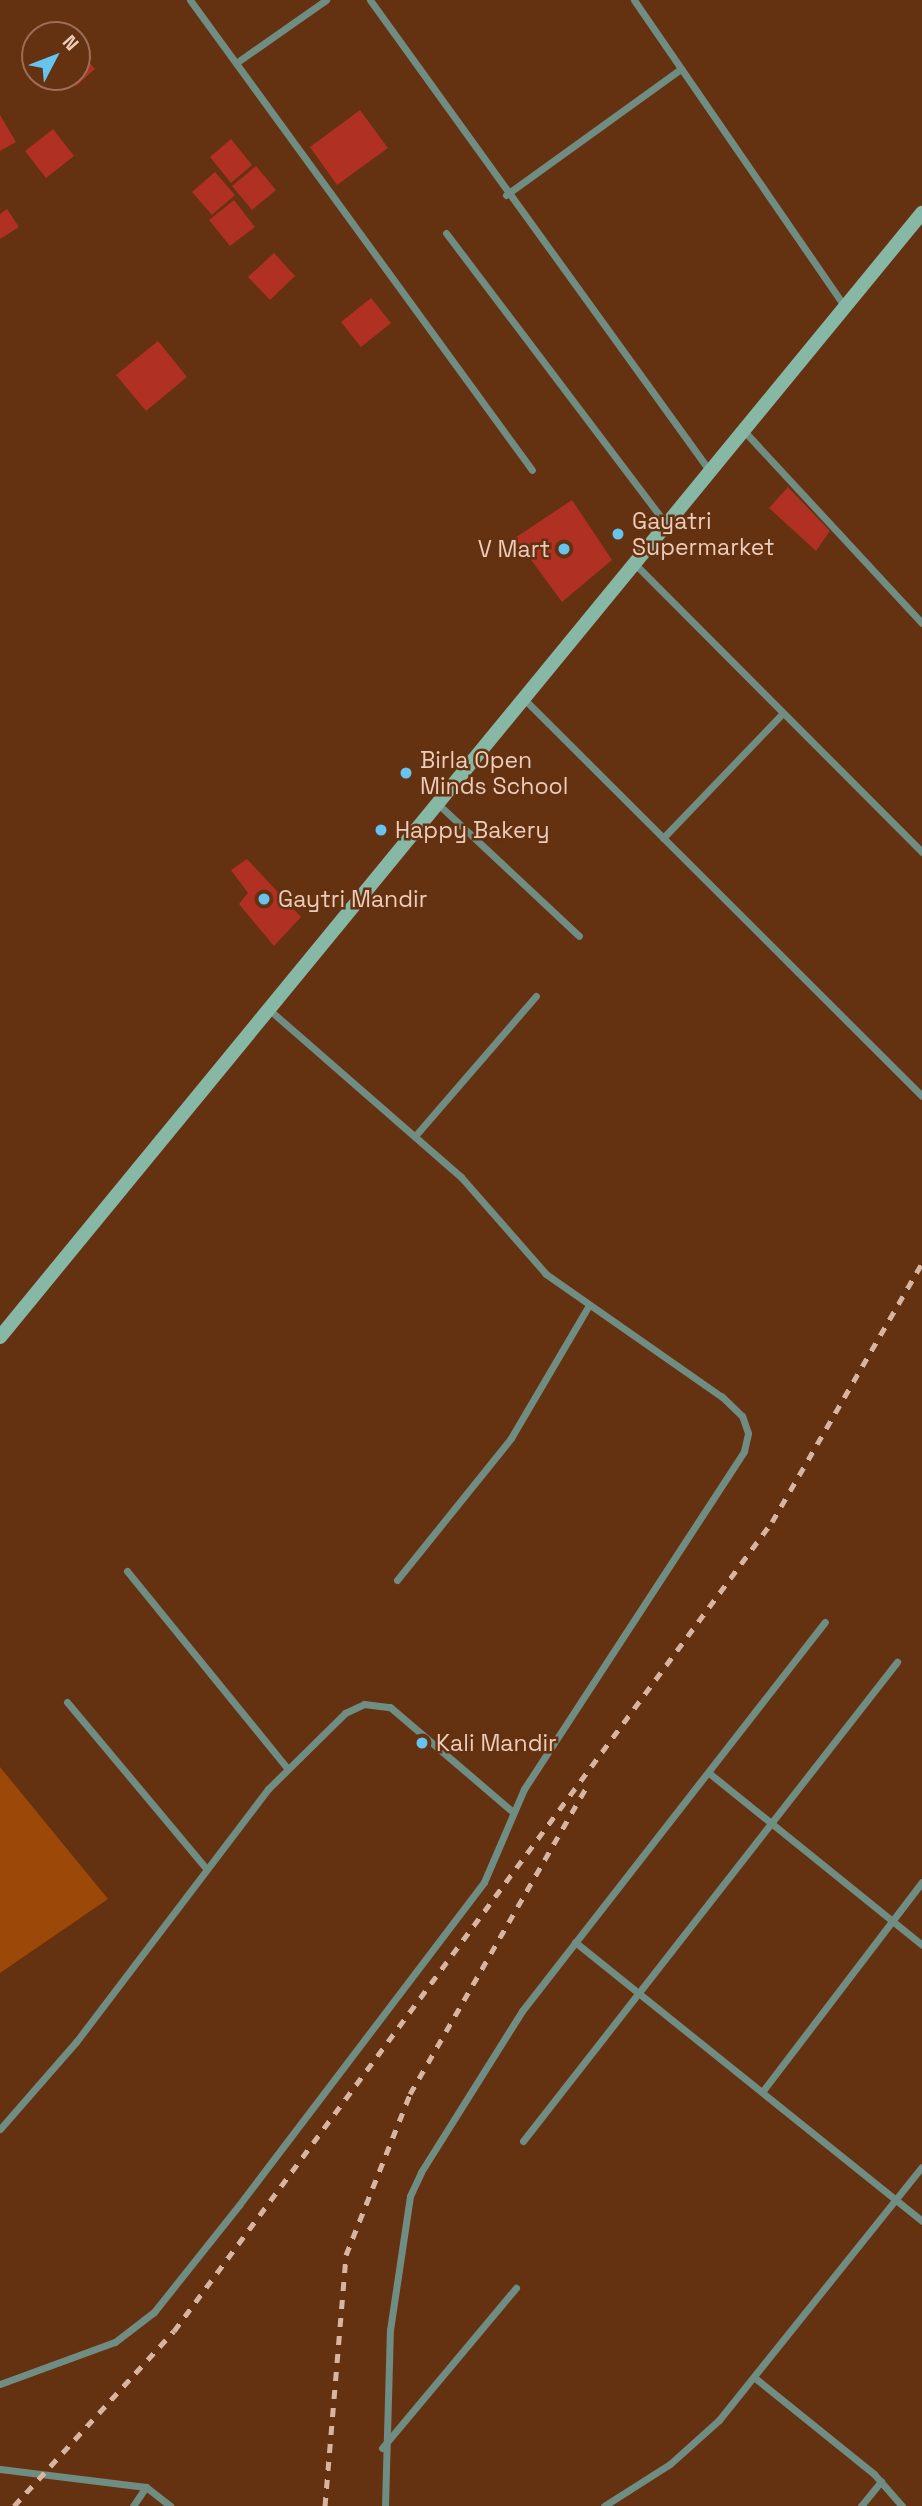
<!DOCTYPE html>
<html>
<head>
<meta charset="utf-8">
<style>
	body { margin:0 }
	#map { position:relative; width:922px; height:2506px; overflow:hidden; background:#643111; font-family:"Space Grotesk",sans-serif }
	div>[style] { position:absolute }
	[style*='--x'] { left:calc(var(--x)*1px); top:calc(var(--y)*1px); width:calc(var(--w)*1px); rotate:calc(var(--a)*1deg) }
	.green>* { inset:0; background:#9b4808 }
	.building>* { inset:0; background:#b03023 }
	.minor>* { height:7px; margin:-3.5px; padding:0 3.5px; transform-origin:3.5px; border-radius:3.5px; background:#6f8d82 }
	.secondary>* { height:14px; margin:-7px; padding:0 7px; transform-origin:7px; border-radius:7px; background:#87b8a6 }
	.rail>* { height:5px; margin-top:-2.5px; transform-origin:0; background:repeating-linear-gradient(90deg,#d7b5a1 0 9px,transparent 0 18px) }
	.dots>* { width:19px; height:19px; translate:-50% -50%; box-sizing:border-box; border:4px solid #643111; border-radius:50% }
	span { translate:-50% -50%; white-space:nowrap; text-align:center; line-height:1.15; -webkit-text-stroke:5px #643111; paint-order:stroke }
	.poi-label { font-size:23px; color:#eccdbc }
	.left { translate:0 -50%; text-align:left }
	.right { translate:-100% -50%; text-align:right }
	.north { position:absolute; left:21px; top:21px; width:70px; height:70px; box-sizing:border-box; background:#643111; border:2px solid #9a6f55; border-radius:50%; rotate:48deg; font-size:19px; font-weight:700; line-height:28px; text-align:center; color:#eccdbc }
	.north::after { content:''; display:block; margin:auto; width:24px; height:32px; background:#66c4ef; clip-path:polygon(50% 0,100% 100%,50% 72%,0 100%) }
</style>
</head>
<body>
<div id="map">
	<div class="green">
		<i style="clip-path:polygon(0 1767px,108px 1899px,0 1973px)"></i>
	</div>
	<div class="building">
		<i style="clip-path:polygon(77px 40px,92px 58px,77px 70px)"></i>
		<i style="clip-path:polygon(89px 62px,95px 69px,76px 86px,70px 79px)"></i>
		<i style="clip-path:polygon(360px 110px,388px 148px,337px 185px,310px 147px)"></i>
		<i style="clip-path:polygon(0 115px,16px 142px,0 151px)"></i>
		<i style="clip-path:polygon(53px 129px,74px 156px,46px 178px,25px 151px)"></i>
		<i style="clip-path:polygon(231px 139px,252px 165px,231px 183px,210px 157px)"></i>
		<i style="clip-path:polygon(256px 166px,276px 190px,252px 210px,232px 186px)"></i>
		<i style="clip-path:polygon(215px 172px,235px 195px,212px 215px,192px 192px)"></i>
		<i style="clip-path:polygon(234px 200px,255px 227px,230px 246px,209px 220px)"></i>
		<i style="clip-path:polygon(7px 209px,19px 227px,0 239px,0 214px)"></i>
		<i style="clip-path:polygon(274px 253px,295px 276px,270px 300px,248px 277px)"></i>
		<i style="clip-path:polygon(371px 298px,391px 323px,361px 347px,341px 322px)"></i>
		<i style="clip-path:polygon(158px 341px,187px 377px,146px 411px,116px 375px)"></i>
		<i style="clip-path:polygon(788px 487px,830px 531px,816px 551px,769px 508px)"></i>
		<i style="clip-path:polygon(572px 500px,612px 560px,562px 602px,515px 538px)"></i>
		<i style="clip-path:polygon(247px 859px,301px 917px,274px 946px,239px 904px,248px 893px,231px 870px)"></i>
	</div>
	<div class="minor">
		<i style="--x:190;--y:0;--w:581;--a:53.96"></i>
		<i style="--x:370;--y:0;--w:580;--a:54.2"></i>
		<i style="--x:634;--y:0;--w:371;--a:55.5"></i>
		<i style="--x:236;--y:63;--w:110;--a:-35"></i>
		<i style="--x:506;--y:195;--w:216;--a:-35.8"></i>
		<i style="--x:446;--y:233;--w:365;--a:52.9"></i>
		<i style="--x:745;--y:432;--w:260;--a:47.2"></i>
		<i style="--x:634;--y:563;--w:408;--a:45.1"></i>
		<i style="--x:524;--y:699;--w:562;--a:44.93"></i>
		<i style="--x:438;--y:804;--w:193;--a:43.1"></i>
		<i style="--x:663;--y:838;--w:173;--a:-46.2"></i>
		<i style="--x:415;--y:1136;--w:185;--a:-49.2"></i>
		<i style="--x:127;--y:1571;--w:255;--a:50.9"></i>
		<i style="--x:397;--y:1580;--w:182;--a:-51.2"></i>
		<i style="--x:511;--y:1438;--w:154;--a:-59.6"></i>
		<i style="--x:67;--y:1702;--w:217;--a:50.1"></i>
		<i style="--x:709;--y:1773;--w:274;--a:38.9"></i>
		<i style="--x:575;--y:1942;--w:445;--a:38.8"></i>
		<i style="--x:762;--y:2092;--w:264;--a:-52.7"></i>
		<i style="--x:0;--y:2129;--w:116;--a:-48.9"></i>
		<i style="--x:76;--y:2042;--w:318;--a:-52.8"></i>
		<i style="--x:268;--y:1789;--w:108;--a:-44.6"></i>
		<i style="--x:345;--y:1713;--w:21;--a:-25"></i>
		<i style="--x:364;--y:1704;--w:26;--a:7"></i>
		<i style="--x:390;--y:1707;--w:162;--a:40.5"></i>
		<i style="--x:523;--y:2141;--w:608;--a:-52.02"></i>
		<i style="--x:755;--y:2378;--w:153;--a:38.9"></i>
		<i style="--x:874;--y:2474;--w:43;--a:48.8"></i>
		<i style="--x:0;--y:2384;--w:122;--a:-20.1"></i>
		<i style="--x:115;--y:2342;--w:49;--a:-37.6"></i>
		<i style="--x:154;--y:2312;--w:137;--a:-51.5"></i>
		<i style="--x:239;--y:2205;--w:405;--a:-52.8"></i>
		<i style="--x:484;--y:1882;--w:101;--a:-66.7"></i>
		<i style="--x:524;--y:1789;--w:403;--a:-56.9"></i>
		<i style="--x:744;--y:1451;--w:18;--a:-77"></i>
		<i style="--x:748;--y:1433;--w:18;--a:-109"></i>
		<i style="--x:742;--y:1416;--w:28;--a:-136"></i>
		<i style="--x:722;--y:1397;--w:215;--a:-145.1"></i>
		<i style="--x:546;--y:1274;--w:129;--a:-131.2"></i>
		<i style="--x:461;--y:1177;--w:252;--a:-138.9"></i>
		<i style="--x:382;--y:2448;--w:209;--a:-50.1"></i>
		<i style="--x:0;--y:2469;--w:147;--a:7"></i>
		<i style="--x:146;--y:2487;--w:31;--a:38"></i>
		<i style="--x:133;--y:2506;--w:23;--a:-56"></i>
		<i style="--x:385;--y:2506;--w:176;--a:-88.4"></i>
		<i style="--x:390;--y:2330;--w:135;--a:-81.5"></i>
		<i style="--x:410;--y:2196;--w:26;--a:-65"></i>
		<i style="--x:421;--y:2172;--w:190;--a:-57.9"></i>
		<i style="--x:522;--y:2011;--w:493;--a:-52.1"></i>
		<i style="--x:604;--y:2506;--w:78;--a:-32.5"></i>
		<i style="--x:670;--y:2464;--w:66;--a:-41.9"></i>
		<i style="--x:719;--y:2420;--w:324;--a:-51.3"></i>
		<i style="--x:861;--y:2506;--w:32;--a:-51"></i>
	</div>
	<div class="secondary">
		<i style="--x:0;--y:1337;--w:1454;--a:-50.64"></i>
	</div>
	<div class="rail">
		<i style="--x:14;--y:2506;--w:237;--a:-47.6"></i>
		<i style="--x:174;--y:2331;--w:1006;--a:-53.53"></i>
		<i style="--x:772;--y:1522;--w:299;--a:-59.9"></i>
		<i style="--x:325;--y:2506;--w:252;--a:-85.2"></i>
		<i style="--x:346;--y:2255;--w:173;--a:-68.3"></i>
		<i style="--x:410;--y:2094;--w:355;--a:-60.1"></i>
	</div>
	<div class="dots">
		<i style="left:618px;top:534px;background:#66c4ef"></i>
		<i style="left:564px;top:549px;background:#66c4ef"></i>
		<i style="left:406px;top:773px;background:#66c4ef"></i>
		<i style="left:381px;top:830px;background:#66c4ef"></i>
		<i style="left:264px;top:899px;background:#66c4ef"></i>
		<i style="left:422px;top:1743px;background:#66c4ef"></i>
	</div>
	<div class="poi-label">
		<span class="left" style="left:632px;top:534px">Gayatri<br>Supermarket</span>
		<span class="right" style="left:550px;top:549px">V Mart</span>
		<span class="left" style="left:420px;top:773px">Birla Open<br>Minds School</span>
		<span class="left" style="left:395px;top:830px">Happy Bakery</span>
		<span class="left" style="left:278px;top:899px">Gaytri Mandir</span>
		<span class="left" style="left:436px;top:1743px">Kali Mandir</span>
	</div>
	<div class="north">N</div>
</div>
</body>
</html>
